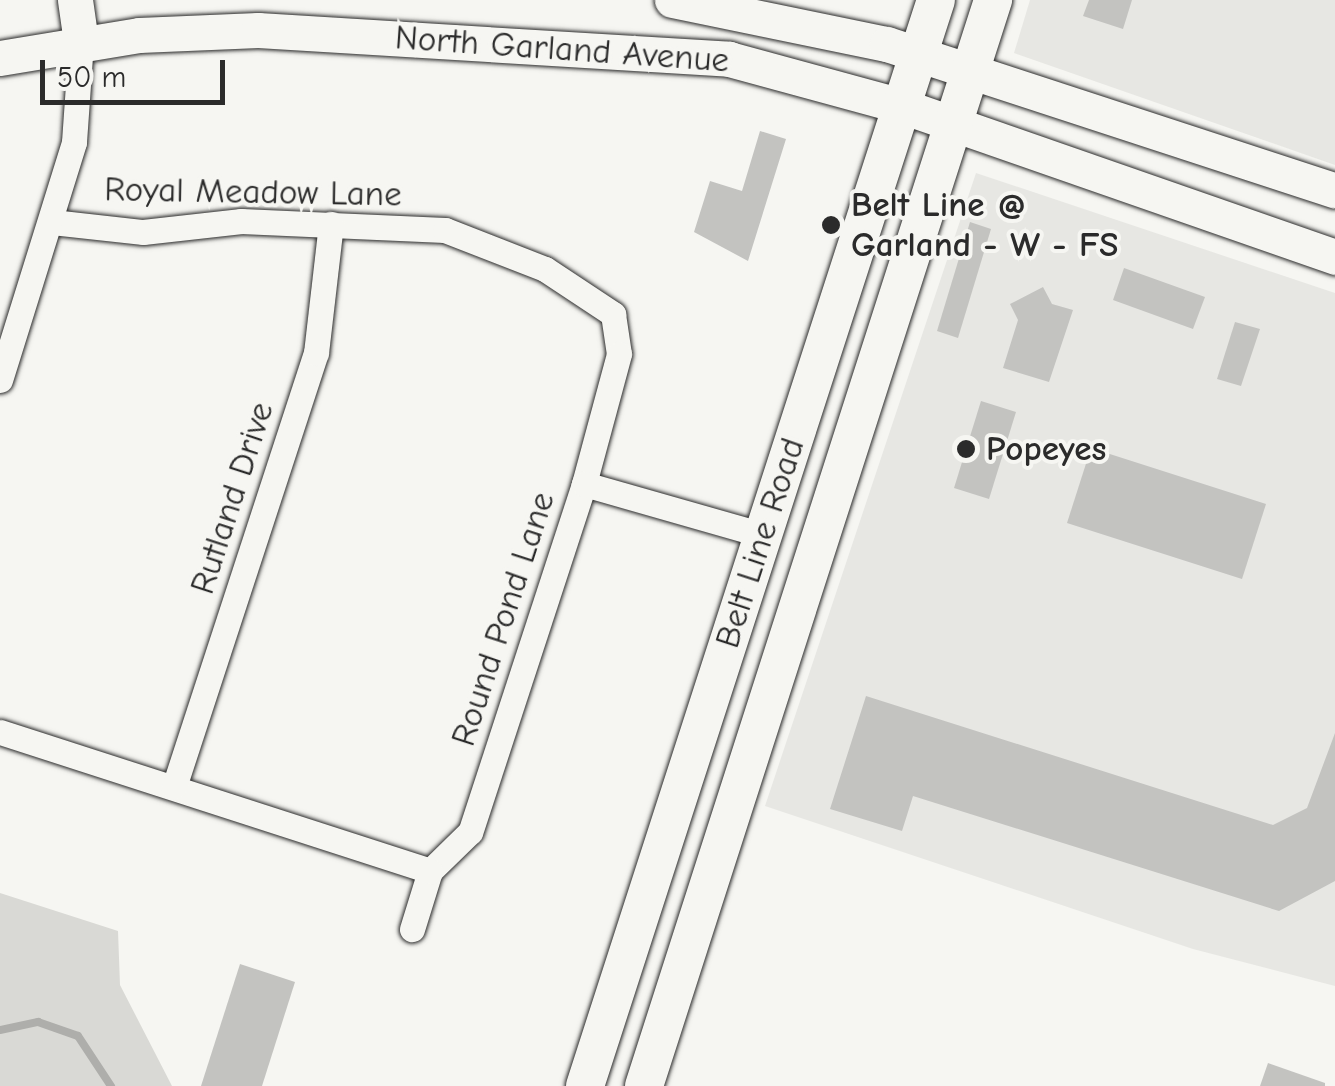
<!DOCTYPE html>
<html>
<head>
<meta charset="utf-8">
<style>
	body { margin:0 }
	#map { position:relative; width:1335px; height:1086px; overflow:hidden; background:#f6f6f2; font-family:"Comic Neue",sans-serif }
	div>[style] { position:absolute }
	[style*='--x'] { left:calc(var(--x)*1px); top:calc(var(--y)*1px); width:calc(var(--w)*1px); rotate:calc(var(--a)*1deg) }
	.built>* { inset:0; background:#e7e7e3 }
	.green>* { inset:0; background:#d9d9d5 }
	.stream>* { height:8px; margin:-4px; padding:0 4px; transform-origin:4px; border-radius:4px; background:#aeaeab }
	.building>* { inset:0; background:#c3c3c0 }
	.roads { filter:drop-shadow(0 0 2px #2b2b2b) drop-shadow(0 0 2px #2b2b2b) }
	.street>* { height:25px; margin:-12.5px; padding:0 12.5px; transform-origin:12.5px; border-radius:12.5px; background:#f6f6f2 }
	.secondary>* { height:35px; margin:-17.5px; padding:0 17.5px; transform-origin:17.5px; border-radius:17.5px; background:#f6f6f2 }
	.primary>* { height:38px; margin:-19px; padding:0 19px; transform-origin:19px; border-radius:19px; background:#f6f6f2 }
	.dots>* { width:28px; height:28px; translate:-50% -50%; box-sizing:border-box; border:5px solid #f6f6f2; border-radius:50% }
	span { translate:-50% -50%; white-space:nowrap; text-align:center; line-height:1.15; -webkit-text-stroke:8px #f6f6f2; paint-order:stroke }
	.street-label { font-size:35px; color:#2b2b2b }
	.poi-label { font-size:35px; color:#2b2b2b; font-weight:700 }
	.left { translate:0 -50%; text-align:left }
	.scale { position:absolute; left:40px; top:60px; width:185px; height:45px; box-sizing:border-box; border:5px solid #2b2b2b; border-top:0; padding-left:12px; font-size:30px; line-height:35px; white-space:nowrap; color:#2b2b2b; -webkit-text-stroke:8px #f6f6f2; paint-order:stroke }
</style>
</head>
<body>
<div id="map">
	<div class="built">
		<i style="clip-path:polygon(1030px 0,1335px 0,1335px 165px,1014px 53px)"></i>
		<i style="clip-path:polygon(976px 173px,1335px 293px,1335px 986px,1193px 949px,765px 806px)"></i>
	</div>
	<div class="green">
		<i style="clip-path:polygon(0 893px,118px 931px,120px 985px,172px 1086px,0 1086px)"></i>
	</div>
	<div class="stream">
		<i style="--x:0;--y:1030;--w:39;--a:-12"></i>
		<i style="--x:38;--y:1022;--w:42;--a:19.3"></i>
		<i style="--x:78;--y:1036;--w:60;--a:56.6"></i>
	</div>
	<div class="building">
		<i style="clip-path:polygon(1089px 0,1132px 0,1123px 29px,1083px 16px)"></i>
		<i style="clip-path:polygon(760px 131px,786px 139px,748px 261px,694px 232px,710px 181px,742px 191px)"></i>
		<i style="clip-path:polygon(970px 222px,991px 229px,958px 338px,937px 331px)"></i>
		<i style="clip-path:polygon(1124px 268px,1205px 297px,1193px 329px,1113px 300px)"></i>
		<i style="clip-path:polygon(1043px 287px,1052px 304px,1073px 310px,1049px 382px,1003px 368px,1018px 320px,1010px 304px)"></i>
		<i style="clip-path:polygon(1235px 322px,1260px 329px,1241px 386px,1217px 379px)"></i>
		<i style="clip-path:polygon(981px 401px,1016px 412px,989px 499px,954px 488px)"></i>
		<i style="clip-path:polygon(1091px 448px,1266px 504px,1242px 579px,1067px 523px)"></i>
		<i style="clip-path:polygon(866px 696px,1273px 825px,1307px 808px,1335px 733px,1335px 881px,1279px 911px,913px 796px,902px 831px,830px 809px)"></i>
		<i style="clip-path:polygon(240px 964px,295px 982px,262px 1086px,201px 1086px)"></i>
		<i style="clip-path:polygon(1268px 1063px,1325px 1083px,1325px 1086px,1260px 1086px)"></i>
	</div>
	<div class="roads">
		<div class="street">
			<i style="--x:52;--y:222;--w:92;--a:6.3"></i>
			<i style="--x:143;--y:232;--w:99;--a:-6.4"></i>
			<i style="--x:241;--y:221;--w:204;--a:2.5"></i>
			<i style="--x:445;--y:230;--w:107;--a:21.3"></i>
			<i style="--x:545;--y:269;--w:82;--a:33.5"></i>
			<i style="--x:613;--y:314;--w:40;--a:81.5"></i>
			<i style="--x:619;--y:354;--w:135;--a:105.1"></i>
			<i style="--x:584;--y:484;--w:366;--a:108.1"></i>
			<i style="--x:470;--y:832;--w:56;--a:135.7"></i>
			<i style="--x:430;--y:871;--w:61;--a:107.2"></i>
			<i style="--x:0;--y:380;--w:249;--a:-72.7"></i>
			<i style="--x:74;--y:142;--w:100;--a:-86"></i>
			<i style="--x:584;--y:484;--w:186;--a:15.9"></i>
			<i style="--x:0;--y:732;--w:452;--a:17.9"></i>
			<i style="--x:174;--y:787;--w:457;--a:-71.9"></i>
			<i style="--x:316;--y:353;--w:130;--a:-83.4"></i>
		</div>
		<div class="secondary">
			<i style="--x:75;--y:0;--w:42;--a:81.9"></i>
			<i style="--x:672;--y:0;--w:219;--a:11.6"></i>
			<i style="--x:887;--y:44;--w:471;--a:18.1"></i>
			<i style="--x:0;--y:58;--w:141;--a:-9.4"></i>
			<i style="--x:139;--y:35;--w:119;--a:-2.4"></i>
			<i style="--x:258;--y:30;--w:472;--a:3.5"></i>
			<i style="--x:729;--y:59;--w:179;--a:15.2"></i>
			<i style="--x:902;--y:106;--w:459;--a:19.2"></i>
		</div>
		<div class="primary">
			<i style="--x:585;--y:1086;--w:1141;--a:-72.09"></i>
			<i style="--x:644;--y:1086;--w:1141;--a:-72.18"></i>
		</div>
	</div>
	<div class="dots">
		<i style="left:831px;top:225px;background:#2b2b2b"></i>
		<i style="left:966px;top:449px;background:#2b2b2b"></i>
	</div>
	<div class="street-label">
		<span style="left:562px;top:49px;rotate:4deg">North Garland Avenue</span>
		<span style="left:253px;top:192px;rotate:1deg">Royal Meadow Lane</span>
		<span style="left:232px;top:498px;rotate:-72deg">Rutland Drive</span>
		<span style="left:760px;top:543px;rotate:-72deg">Belt Line Road</span>
		<span style="left:503px;top:619px;rotate:-72deg">Round Pond Lane</span>
	</div>
	<div class="poi-label">
		<span class="left" style="left:851px;top:225px">Belt Line @<br>Garland - W - FS</span>
		<span class="left" style="left:986px;top:449px">Popeyes</span>
	</div>
	<div class="scale">50 m</div>
</div>
</body>
</html>
